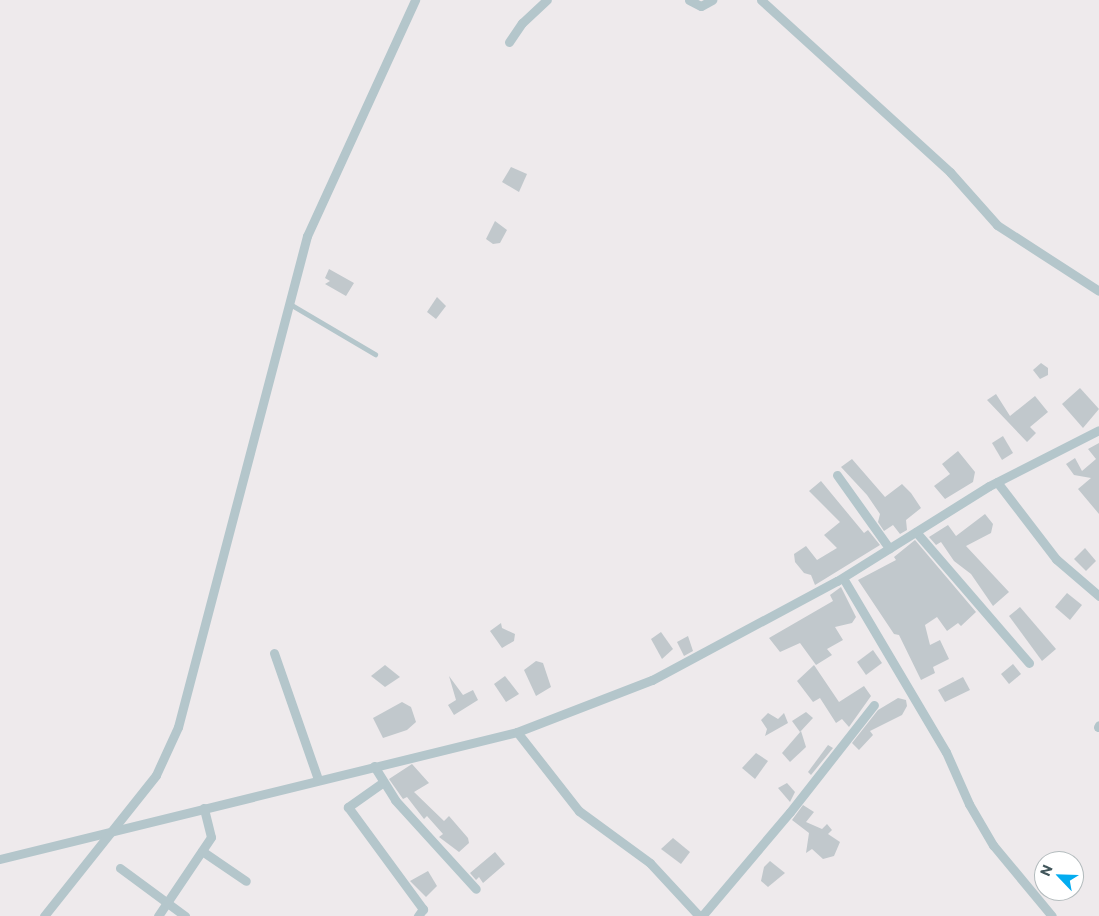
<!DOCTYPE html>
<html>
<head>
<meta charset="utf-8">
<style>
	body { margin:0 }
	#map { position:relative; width:1099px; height:916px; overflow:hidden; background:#eeeaec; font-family:Commissioner,sans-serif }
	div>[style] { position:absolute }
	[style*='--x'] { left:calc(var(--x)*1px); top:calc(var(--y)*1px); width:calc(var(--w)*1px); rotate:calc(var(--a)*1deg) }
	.building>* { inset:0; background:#c1c8cc }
	.lane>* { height:4.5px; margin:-2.25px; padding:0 2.25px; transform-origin:2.25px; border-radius:2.25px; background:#b4c6cb }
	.street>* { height:9px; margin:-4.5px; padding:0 4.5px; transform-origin:4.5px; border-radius:4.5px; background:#b4c6cb }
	span { translate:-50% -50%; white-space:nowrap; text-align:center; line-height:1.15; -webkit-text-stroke:4px #fff; paint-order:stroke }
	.north { position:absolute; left:1034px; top:851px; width:50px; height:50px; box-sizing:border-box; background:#fff; border:1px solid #b3bbbd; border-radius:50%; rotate:294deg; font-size:14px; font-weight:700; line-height:20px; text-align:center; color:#41565b }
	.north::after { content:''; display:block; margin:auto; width:18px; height:22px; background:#03acf0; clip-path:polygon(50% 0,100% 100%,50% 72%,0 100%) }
</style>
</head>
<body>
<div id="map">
	<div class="building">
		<i style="clip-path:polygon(511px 167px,527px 174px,519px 192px,502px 182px)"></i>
		<i style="clip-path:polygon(495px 221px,507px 230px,500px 243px,493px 244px,486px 239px)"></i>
		<i style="clip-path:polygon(329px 269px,354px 283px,346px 296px,325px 284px,330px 281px,325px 278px)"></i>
		<i style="clip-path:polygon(437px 297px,446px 306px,436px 319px,427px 312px)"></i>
		<i style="clip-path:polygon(1041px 363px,1048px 368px,1048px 375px,1040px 379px,1033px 370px)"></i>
		<i style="clip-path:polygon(1080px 388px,1099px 409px,1083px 428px,1062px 404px)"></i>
		<i style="clip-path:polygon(996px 394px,1010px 416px,1035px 396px,1048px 412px,1030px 427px,1036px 433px,1027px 442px,987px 400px)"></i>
		<i style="clip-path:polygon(1003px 436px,1013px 453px,1002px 460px,992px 443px)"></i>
		<i style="clip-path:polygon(1099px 443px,1099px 514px,1078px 489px,1091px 478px,1074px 475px,1066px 464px,1075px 458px,1082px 471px,1096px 459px,1088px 449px)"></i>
		<i style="clip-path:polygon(958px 451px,975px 472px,973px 482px,945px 499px,934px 486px,950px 474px,942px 464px)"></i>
		<i style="clip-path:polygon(852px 459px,885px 497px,902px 484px,911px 493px,921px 508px,906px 520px,907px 530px,900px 534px,893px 525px,884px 531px,878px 522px,880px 514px,867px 495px,841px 467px)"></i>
		<i style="clip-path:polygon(821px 481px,864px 533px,868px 530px,880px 545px,815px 585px,811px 575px,804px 573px,795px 562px,794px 554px,806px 546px,817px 560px,837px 548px,824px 535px,840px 522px,809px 491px)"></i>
		<i style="clip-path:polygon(985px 514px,993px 524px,991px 533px,966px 546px,1009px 592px,993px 606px,971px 574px,954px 561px,941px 542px,936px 545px,929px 537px,948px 525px,956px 536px)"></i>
		<i style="clip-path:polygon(915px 540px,976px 612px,961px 626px,958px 623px,947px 631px,937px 617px,925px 625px,930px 645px,940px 640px,949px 659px,933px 667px,935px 673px,921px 680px,899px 635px,894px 634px,858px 580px,896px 560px,894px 557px)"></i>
		<i style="clip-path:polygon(1085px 548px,1096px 561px,1086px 571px,1074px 559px)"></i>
		<i style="clip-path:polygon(841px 587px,856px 617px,852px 623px,835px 627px,843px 640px,827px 649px,832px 655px,816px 665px,800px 643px,780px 652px,769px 638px,833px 601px,830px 595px)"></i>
		<i style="clip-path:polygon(1067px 593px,1082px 605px,1070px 620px,1055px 607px)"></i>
		<i style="clip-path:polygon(1020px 607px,1056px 649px,1042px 661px,1009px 616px)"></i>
		<i style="clip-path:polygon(501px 623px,502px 628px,515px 634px,514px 641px,502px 648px,490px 631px)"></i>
		<i style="clip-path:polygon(661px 632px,673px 649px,662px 659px,651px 639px)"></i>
		<i style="clip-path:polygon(688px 636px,693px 651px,684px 656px,677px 642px)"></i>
		<i style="clip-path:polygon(873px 650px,882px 663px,866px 675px,857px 662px)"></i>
		<i style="clip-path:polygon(536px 661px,543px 663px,551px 687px,536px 696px,524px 670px)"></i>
		<i style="clip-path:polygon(1013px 664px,1021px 674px,1009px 684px,1001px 674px)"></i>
		<i style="clip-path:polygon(385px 665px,400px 677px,385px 687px,371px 676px)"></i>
		<i style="clip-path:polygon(814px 665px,839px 702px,864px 686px,871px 696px,849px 727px,842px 719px,836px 723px,820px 698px,813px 702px,797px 681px)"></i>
		<i style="clip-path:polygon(449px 676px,463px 695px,473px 690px,478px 700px,454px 715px,448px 705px,456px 700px)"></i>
		<i style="clip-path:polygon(505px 676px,519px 694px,506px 702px,494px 684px)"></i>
		<i style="clip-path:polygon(963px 677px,970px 690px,945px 702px,938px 690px)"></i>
		<i style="clip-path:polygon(898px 698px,906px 700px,907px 706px,902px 715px,870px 731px,873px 735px,859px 750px,852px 743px,878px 710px)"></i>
		<i style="clip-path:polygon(402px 702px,411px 707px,416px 722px,407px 730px,383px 738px,373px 718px)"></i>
		<i style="clip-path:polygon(806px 712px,813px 718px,800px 732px,792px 721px)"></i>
		<i style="clip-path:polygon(768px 713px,778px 719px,784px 713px,788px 723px,765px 736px,767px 729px,761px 720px)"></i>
		<i style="clip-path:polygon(801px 731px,806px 747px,790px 762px,782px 753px)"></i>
		<i style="clip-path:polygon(828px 745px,833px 748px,811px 775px,808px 772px)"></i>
		<i style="clip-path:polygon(756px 753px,768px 761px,755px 779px,742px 768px)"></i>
		<i style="clip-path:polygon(412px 764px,429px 783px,414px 792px,444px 821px,449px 816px,468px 838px,469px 843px,459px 852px,439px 837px,443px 834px,427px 816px,424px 819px,407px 797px,403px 799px,389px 779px)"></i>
		<i style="clip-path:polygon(787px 783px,795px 792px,790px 802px,778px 788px)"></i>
		<i style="clip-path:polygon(803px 805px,814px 812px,806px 822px,822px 829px,827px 824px,832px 830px,828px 834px,840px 842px,834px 856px,823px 859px,812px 849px,806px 853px,809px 833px,792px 820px)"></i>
		<i style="clip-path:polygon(673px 838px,690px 852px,681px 864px,661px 849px)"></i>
		<i style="clip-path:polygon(495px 852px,505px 864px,483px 883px,479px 877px,476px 880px,470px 873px)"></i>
		<i style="clip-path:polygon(770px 861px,785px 873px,768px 887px,761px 881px,764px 867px)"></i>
		<i style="clip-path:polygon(428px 871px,437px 886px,426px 897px,410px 881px)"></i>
	</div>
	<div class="lane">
		<i style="--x:290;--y:304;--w:99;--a:30.5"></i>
	</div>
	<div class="street">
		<i style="--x:689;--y:0;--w:13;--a:27"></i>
		<i style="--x:701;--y:6;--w:13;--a:-29"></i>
		<i style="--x:761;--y:0;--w:256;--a:42.3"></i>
		<i style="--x:950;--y:172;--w:71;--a:48.4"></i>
		<i style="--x:997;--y:225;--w:121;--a:32.9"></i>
		<i style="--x:509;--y:42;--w:23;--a:-56"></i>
		<i style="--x:522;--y:23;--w:34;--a:-43"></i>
		<i style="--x:837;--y:475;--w:90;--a:54.5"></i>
		<i style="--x:997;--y:482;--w:97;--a:52.5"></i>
		<i style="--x:1056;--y:559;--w:57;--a:40.7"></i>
		<i style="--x:916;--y:532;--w:173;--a:49.2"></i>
		<i style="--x:843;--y:578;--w:202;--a:59.4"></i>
		<i style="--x:946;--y:752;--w:57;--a:66.1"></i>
		<i style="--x:969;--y:804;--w:48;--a:59.7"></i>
		<i style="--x:993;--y:845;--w:92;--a:50.3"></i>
		<i style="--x:274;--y:653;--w:133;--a:70.8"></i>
		<i style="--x:1098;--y:727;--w:2;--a:-63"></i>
		<i style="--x:517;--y:732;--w:100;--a:51.9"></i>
		<i style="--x:579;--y:811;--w:88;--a:36.2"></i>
		<i style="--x:650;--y:863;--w:72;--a:47.2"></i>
		<i style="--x:374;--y:766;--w:40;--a:58"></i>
		<i style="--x:395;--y:800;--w:120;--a:47.7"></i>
		<i style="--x:382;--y:783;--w:42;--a:144.8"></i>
		<i style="--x:348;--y:807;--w:127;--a:53.7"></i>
		<i style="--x:423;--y:909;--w:9;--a:126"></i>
		<i style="--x:202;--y:851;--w:53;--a:34.3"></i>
		<i style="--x:0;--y:859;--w:532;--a:-13.8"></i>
		<i style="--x:517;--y:732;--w:145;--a:-21.1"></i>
		<i style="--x:652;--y:680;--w:210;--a:-28.2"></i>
		<i style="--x:837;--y:581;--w:179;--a:-32"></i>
		<i style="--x:989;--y:486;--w:123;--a:-27"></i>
		<i style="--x:120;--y:868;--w:81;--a:36.4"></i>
		<i style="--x:44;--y:916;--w:180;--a:-51.5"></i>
		<i style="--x:156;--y:775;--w:53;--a:-65.4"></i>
		<i style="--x:178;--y:727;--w:508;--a:-75.28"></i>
		<i style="--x:307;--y:236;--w:260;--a:-65.4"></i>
		<i style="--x:158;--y:916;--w:95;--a:-56.1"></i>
		<i style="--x:211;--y:837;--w:30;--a:-104"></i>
		<i style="--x:702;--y:916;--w:136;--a:-49.8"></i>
		<i style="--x:790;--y:812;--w:136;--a:-51.9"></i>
	</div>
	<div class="north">N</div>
</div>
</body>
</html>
